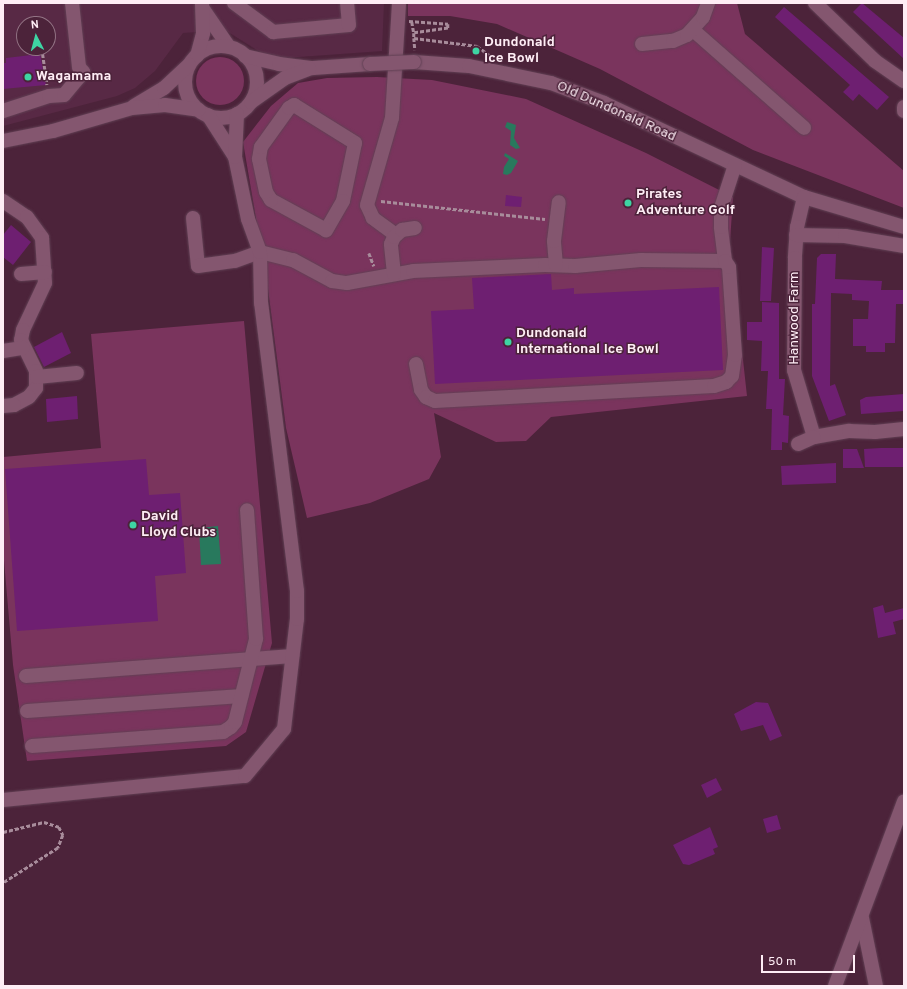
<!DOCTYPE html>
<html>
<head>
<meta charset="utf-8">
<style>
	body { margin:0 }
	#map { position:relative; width:907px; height:989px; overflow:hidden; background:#4c233a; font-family:Overpass,sans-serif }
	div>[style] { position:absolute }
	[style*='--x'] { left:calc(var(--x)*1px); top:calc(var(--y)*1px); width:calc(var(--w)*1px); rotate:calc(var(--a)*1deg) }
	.built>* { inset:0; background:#582945 }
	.green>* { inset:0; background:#7a345d }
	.round { border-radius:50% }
	.water>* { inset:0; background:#28795d }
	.building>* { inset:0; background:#6e1f71 }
	.path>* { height:2.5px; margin-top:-1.25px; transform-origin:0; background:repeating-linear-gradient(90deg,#a88c9b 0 4px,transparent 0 6px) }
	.roads { filter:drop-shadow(0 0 1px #614054) drop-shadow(0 0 1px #614054) }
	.minor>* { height:14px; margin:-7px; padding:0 7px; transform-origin:7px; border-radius:7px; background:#84566f }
	.minor>.ring { margin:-7px; padding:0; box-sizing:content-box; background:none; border:14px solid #84566f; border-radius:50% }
	.bridges { filter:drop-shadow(0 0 1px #614054) drop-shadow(0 0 1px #614054) }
	.minor-bridge>* { height:14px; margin:-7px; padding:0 7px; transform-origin:7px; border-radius:7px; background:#84566f }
	.dots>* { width:11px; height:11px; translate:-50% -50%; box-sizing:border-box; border:2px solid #4c233a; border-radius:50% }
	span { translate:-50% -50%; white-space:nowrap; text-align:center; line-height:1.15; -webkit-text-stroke:3px #4c233a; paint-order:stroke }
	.poi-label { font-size:14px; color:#feedf5; font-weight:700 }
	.left { translate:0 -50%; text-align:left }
	.street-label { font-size:14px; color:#feedf5 }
	.frame { position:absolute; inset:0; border:4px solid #feedf5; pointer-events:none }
	.north { position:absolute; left:16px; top:16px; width:40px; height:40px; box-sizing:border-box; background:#4c233a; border:1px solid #937485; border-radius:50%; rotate:354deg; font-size:11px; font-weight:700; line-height:16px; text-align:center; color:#feedf5 }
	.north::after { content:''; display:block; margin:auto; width:14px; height:18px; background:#3ed4a3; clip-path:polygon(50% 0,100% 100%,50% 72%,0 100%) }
	.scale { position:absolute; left:761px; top:955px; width:94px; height:18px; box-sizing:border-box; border:2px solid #feedf5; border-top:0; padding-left:5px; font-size:12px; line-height:14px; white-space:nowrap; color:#feedf5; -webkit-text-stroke:3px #4c233a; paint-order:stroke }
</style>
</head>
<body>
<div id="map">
	<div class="built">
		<i style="clip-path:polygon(evenodd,3px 3px,384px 3px,382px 51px,271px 59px,225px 30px,183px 33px,155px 71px,135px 88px,117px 96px,3px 126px,3px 3px,24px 24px,48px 24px,48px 48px,24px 48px,24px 24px)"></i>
	</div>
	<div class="green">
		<i style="clip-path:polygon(408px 3px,737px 3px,745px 34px,904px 171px,904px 208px,753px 150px,600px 69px,497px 24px,450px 16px,408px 16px)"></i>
		<i class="round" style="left:196px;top:57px;width:48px;height:48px"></i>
		<i style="clip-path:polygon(377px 77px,432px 80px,526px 99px,646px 153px,733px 197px,730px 242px,747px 396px,551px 417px,526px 441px,496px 442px,434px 413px,441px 457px,429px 479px,370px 503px,307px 518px,286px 428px,268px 289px,243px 142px,271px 106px,298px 83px,327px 78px)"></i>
		<i style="clip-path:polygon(244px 321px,272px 643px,246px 732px,226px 746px,27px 761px,13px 665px,3px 549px,3px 457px,101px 448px,91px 334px)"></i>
	</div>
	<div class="water">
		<i style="clip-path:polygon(507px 122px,516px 125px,514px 138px,520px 148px,516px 149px,510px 145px,511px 131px,505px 127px)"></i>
		<i style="clip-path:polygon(505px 153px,518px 161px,511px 173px,507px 175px,503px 174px,504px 167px,509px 159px,504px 156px)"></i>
		<i style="clip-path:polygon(218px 526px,221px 564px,201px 565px,199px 528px)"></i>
	</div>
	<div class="building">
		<i style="clip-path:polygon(862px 3px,904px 38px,904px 59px,853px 12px)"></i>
		<i style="clip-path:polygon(784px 7px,889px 97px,877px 110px,859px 94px,853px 101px,843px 92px,850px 85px,775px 17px)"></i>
		<i style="clip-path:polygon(40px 54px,46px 85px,3px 89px,3px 63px,6px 63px,6px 58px)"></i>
		<i style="clip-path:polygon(506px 195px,522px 197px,521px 207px,505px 206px)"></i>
		<i style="clip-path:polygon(11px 225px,31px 242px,13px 265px,3px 257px,3px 235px)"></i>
		<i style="clip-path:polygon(762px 247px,774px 248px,771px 301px,760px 301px)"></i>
		<i style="clip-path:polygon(821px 254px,836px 254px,835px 279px,882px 281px,881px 290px,904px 290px,904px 304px,896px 304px,895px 343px,885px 343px,885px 352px,866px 352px,866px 346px,853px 346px,853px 319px,868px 319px,869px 301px,852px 300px,852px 294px,831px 293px,830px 386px,835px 384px,846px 415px,829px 421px,812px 376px,812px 304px,815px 304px,817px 258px)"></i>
		<i style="clip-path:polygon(551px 274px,552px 290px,574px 288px,574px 294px,719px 287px,723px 370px,435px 384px,431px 311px,474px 309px,472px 278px)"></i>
		<i style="clip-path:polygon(762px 302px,779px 303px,779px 379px,785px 379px,783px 415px,789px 416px,788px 443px,782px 442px,782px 450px,771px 450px,772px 409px,766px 409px,768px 371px,761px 371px,762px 341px,747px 340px,747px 322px,762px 322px)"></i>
		<i style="clip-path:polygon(62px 332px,71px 353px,44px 367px,34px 347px)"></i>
		<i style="clip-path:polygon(904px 394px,904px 411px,861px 414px,860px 400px,866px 397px)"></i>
		<i style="clip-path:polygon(77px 396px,78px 419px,47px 422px,46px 399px)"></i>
		<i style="clip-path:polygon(881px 448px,904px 448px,904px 467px,865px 467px,864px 449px)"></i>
		<i style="clip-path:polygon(843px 449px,857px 449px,864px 468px,843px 468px)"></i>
		<i style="clip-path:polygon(146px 459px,149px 495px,180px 493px,186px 573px,155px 576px,158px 621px,17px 631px,5px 469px)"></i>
		<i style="clip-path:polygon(836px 463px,836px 483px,782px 485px,781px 466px)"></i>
		<i style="clip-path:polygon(883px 605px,885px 613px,904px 608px,904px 619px,893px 622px,896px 634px,878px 638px,873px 608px)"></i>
		<i style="clip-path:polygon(756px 702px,768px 703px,782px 736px,770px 741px,763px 725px,741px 731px,734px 714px)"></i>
		<i style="clip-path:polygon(716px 778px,722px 790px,707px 798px,701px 785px)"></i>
		<i style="clip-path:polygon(777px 815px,781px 829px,767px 833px,763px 819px)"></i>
		<i style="clip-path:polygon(710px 827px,718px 847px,713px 849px,715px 854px,689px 865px,683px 864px,673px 845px)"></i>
	</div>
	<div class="path">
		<i style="--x:409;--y:21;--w:39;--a:4"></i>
		<i style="--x:448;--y:24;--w:4;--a:90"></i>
		<i style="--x:448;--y:28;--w:34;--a:172"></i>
		<i style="--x:414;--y:33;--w:5;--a:90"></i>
		<i style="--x:414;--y:38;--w:64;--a:7.2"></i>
		<i style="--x:477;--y:46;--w:19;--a:36"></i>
		<i style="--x:412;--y:22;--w:11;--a:80"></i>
		<i style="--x:414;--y:38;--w:12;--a:85"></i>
		<i style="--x:42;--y:48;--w:37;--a:82"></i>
		<i style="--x:381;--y:201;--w:165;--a:6.3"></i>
		<i style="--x:369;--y:253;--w:14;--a:69"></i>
		<i style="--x:3;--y:832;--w:42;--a:-13.7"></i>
		<i style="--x:44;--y:822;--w:16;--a:18"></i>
		<i style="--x:59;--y:827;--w:9;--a:63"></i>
		<i style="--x:63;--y:835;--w:14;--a:111"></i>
		<i style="--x:58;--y:848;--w:65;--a:147.5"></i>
	</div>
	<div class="roads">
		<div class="minor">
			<i style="--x:234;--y:3;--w:49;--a:36.6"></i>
			<i style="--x:273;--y:32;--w:76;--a:-5.3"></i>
			<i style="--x:349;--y:25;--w:22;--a:-95"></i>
			<i style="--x:815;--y:3;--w:83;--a:44"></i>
			<i style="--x:875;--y:61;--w:35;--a:35"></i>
			<i style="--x:203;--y:9;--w:46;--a:55.6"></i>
			<i style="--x:693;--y:30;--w:148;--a:41.4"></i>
			<i style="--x:642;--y:44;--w:31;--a:-6"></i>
			<i style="--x:673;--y:41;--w:15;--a:-23"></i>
			<i style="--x:687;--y:35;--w:24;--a:-48"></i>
			<i style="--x:703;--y:17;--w:15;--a:-70"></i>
			<i class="ring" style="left:185px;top:46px;width:58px;height:58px"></i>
			<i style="--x:197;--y:56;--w:24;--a:-75"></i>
			<i style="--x:203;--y:33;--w:30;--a:-92"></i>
			<i style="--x:245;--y:56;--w:35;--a:13"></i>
			<i style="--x:279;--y:64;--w:34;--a:7"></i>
			<i style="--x:313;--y:68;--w:57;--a:-4"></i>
			<i style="--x:414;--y:62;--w:55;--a:4.2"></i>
			<i style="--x:469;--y:66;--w:84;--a:11.7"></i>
			<i style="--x:551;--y:83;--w:57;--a:20.7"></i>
			<i style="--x:604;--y:103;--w:221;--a:25.2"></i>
			<i style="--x:804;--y:197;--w:104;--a:16.7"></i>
			<i style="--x:251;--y:102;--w:42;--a:-35.2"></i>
			<i style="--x:285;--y:78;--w:26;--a:-21"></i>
			<i style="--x:294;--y:105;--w:72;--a:31.9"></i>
			<i style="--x:355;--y:143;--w:59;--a:101.7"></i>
			<i style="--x:343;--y:201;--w:34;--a:120"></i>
			<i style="--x:326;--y:230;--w:63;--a:-151.4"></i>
			<i style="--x:271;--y:200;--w:9;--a:-122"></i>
			<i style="--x:266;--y:192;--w:34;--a:-102"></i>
			<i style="--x:259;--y:159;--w:12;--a:-81"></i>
			<i style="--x:261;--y:147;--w:48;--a:-54.3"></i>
			<i style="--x:289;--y:108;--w:6;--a:-31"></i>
			<i style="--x:134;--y:106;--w:35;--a:-31"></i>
			<i style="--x:164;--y:88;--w:34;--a:-43"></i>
			<i style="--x:904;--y:107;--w:4;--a:90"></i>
			<i style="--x:3;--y:111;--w:48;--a:-18.1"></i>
			<i style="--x:49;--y:96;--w:15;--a:-4"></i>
			<i style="--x:64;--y:95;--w:30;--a:-50"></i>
			<i style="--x:83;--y:72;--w:6;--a:-129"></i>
			<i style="--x:79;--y:67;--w:64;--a:-96.2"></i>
			<i style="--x:208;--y:115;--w:50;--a:57.3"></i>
			<i style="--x:3;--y:141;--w:51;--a:-11.3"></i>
			<i style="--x:53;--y:131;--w:82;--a:-16.2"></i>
			<i style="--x:132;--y:108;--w:33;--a:-5"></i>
			<i style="--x:165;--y:105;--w:34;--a:8"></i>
			<i style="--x:804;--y:197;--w:31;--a:103"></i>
			<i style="--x:797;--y:227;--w:31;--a:94"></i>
			<i style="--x:795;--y:258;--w:112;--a:90.5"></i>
			<i style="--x:794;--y:370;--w:70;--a:73.4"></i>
			<i style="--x:814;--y:437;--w:36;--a:-10"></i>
			<i style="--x:849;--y:431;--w:26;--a:2"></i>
			<i style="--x:875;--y:432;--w:29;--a:-6"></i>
			<i style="--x:3;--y:201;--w:29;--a:34"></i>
			<i style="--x:27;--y:217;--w:26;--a:54"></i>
			<i style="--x:42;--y:238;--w:45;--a:86.2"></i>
			<i style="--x:45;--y:283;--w:52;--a:115.1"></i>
			<i style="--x:23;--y:330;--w:10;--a:101"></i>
			<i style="--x:21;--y:340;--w:34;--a:64"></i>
			<i style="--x:36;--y:371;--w:17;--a:90"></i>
			<i style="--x:36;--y:388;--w:11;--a:128"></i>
			<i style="--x:29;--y:397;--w:17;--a:152"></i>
			<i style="--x:14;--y:405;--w:11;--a:175"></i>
			<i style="--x:193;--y:218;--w:48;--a:84.1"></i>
			<i style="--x:198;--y:266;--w:37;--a:-8"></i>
			<i style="--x:235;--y:261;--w:27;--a:-20"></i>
			<i style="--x:260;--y:252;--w:34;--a:14"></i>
			<i style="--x:293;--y:260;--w:44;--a:28.3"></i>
			<i style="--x:332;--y:281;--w:15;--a:8"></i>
			<i style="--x:347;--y:283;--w:67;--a:-10.3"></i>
			<i style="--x:413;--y:271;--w:132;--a:-2.6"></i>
			<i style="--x:545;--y:265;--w:30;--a:2"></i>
			<i style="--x:575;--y:266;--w:66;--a:-5.2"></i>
			<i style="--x:641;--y:260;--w:84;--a:0.7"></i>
			<i style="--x:725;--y:261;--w:34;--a:-97"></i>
			<i style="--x:721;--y:227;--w:19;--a:-90"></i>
			<i style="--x:721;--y:208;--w:45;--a:-72"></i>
			<i style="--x:396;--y:235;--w:29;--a:-144"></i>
			<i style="--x:373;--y:218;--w:14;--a:-115"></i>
			<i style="--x:367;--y:205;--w:91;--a:-74"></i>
			<i style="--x:392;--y:118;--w:115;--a:-86.5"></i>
			<i style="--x:796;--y:235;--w:49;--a:1.2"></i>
			<i style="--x:845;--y:236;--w:60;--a:9.6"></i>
			<i style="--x:556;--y:265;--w:24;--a:-95"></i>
			<i style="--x:554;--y:241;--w:39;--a:-83"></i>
			<i style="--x:21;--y:274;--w:24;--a:-5"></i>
			<i style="--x:394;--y:274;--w:30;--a:-96"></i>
			<i style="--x:391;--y:244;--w:8;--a:-67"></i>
			<i style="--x:394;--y:237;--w:11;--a:-41"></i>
			<i style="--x:402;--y:230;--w:13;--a:-9"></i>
			<i style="--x:3;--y:351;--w:20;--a:-9"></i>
			<i style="--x:416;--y:364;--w:26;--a:79"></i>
			<i style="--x:421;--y:390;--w:9;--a:54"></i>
			<i style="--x:426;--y:397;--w:10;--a:24"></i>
			<i style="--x:435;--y:401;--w:279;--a:-3.1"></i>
			<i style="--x:714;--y:386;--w:13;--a:-18"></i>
			<i style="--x:726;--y:382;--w:8;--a:-45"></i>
			<i style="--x:732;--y:376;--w:21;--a:-82"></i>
			<i style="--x:735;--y:355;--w:88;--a:-93.9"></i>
			<i style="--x:729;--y:267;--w:7;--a:-124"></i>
			<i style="--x:37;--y:377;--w:40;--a:-5.7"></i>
			<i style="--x:798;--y:444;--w:17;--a:-24"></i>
			<i style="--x:26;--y:676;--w:267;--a:-4.3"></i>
			<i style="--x:27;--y:711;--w:215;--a:-4"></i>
			<i style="--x:32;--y:746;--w:192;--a:-4.2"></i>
			<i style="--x:223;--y:732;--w:9;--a:-32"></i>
			<i style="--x:231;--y:727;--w:6;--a:-51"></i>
			<i style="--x:235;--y:722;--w:86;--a:-75.8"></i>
			<i style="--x:256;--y:639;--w:129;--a:-94"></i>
			<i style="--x:3;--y:800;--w:243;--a:-5.7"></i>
			<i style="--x:245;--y:776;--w:61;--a:-50.3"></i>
			<i style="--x:284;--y:729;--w:111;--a:-83.3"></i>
			<i style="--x:297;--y:619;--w:28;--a:-90"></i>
			<i style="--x:297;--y:591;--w:290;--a:-97.1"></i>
			<i style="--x:261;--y:303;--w:51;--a:-91.1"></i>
			<i style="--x:260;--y:252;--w:35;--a:-110"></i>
			<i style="--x:248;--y:219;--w:63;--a:-101.8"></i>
			<i style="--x:235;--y:157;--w:43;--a:-87.3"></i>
			<i style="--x:862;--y:918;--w:69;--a:78.4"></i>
			<i style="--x:835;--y:986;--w:197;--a:-69.5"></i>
		</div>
	</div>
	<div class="bridges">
		<div class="minor-bridge">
			<i style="--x:370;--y:64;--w:44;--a:-2.6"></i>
		</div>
	</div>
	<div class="dots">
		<i style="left:476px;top:51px;background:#3ed4a3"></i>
		<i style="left:28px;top:77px;background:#3ed4a3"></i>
		<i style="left:628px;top:203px;background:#3ed4a3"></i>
		<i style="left:508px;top:342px;background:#3ed4a3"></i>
		<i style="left:133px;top:525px;background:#3ed4a3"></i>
	</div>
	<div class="poi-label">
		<span class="left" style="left:484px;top:51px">Dundonald<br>Ice Bowl</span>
		<span class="left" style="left:36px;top:77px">Wagamama</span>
		<span class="left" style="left:636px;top:203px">Pirates<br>Adventure Golf</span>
		<span class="left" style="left:516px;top:342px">Dundonald<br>International Ice Bowl</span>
		<span class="left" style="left:141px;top:525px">David<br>Lloyd Clubs</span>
	</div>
	<div class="street-label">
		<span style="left:616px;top:112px;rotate:24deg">Old Dundonald Road</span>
		<span style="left:795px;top:318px;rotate:-90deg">Hanwood Farm</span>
	</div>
	<div class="frame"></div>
	<div class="north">N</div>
	<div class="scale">50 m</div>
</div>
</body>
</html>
